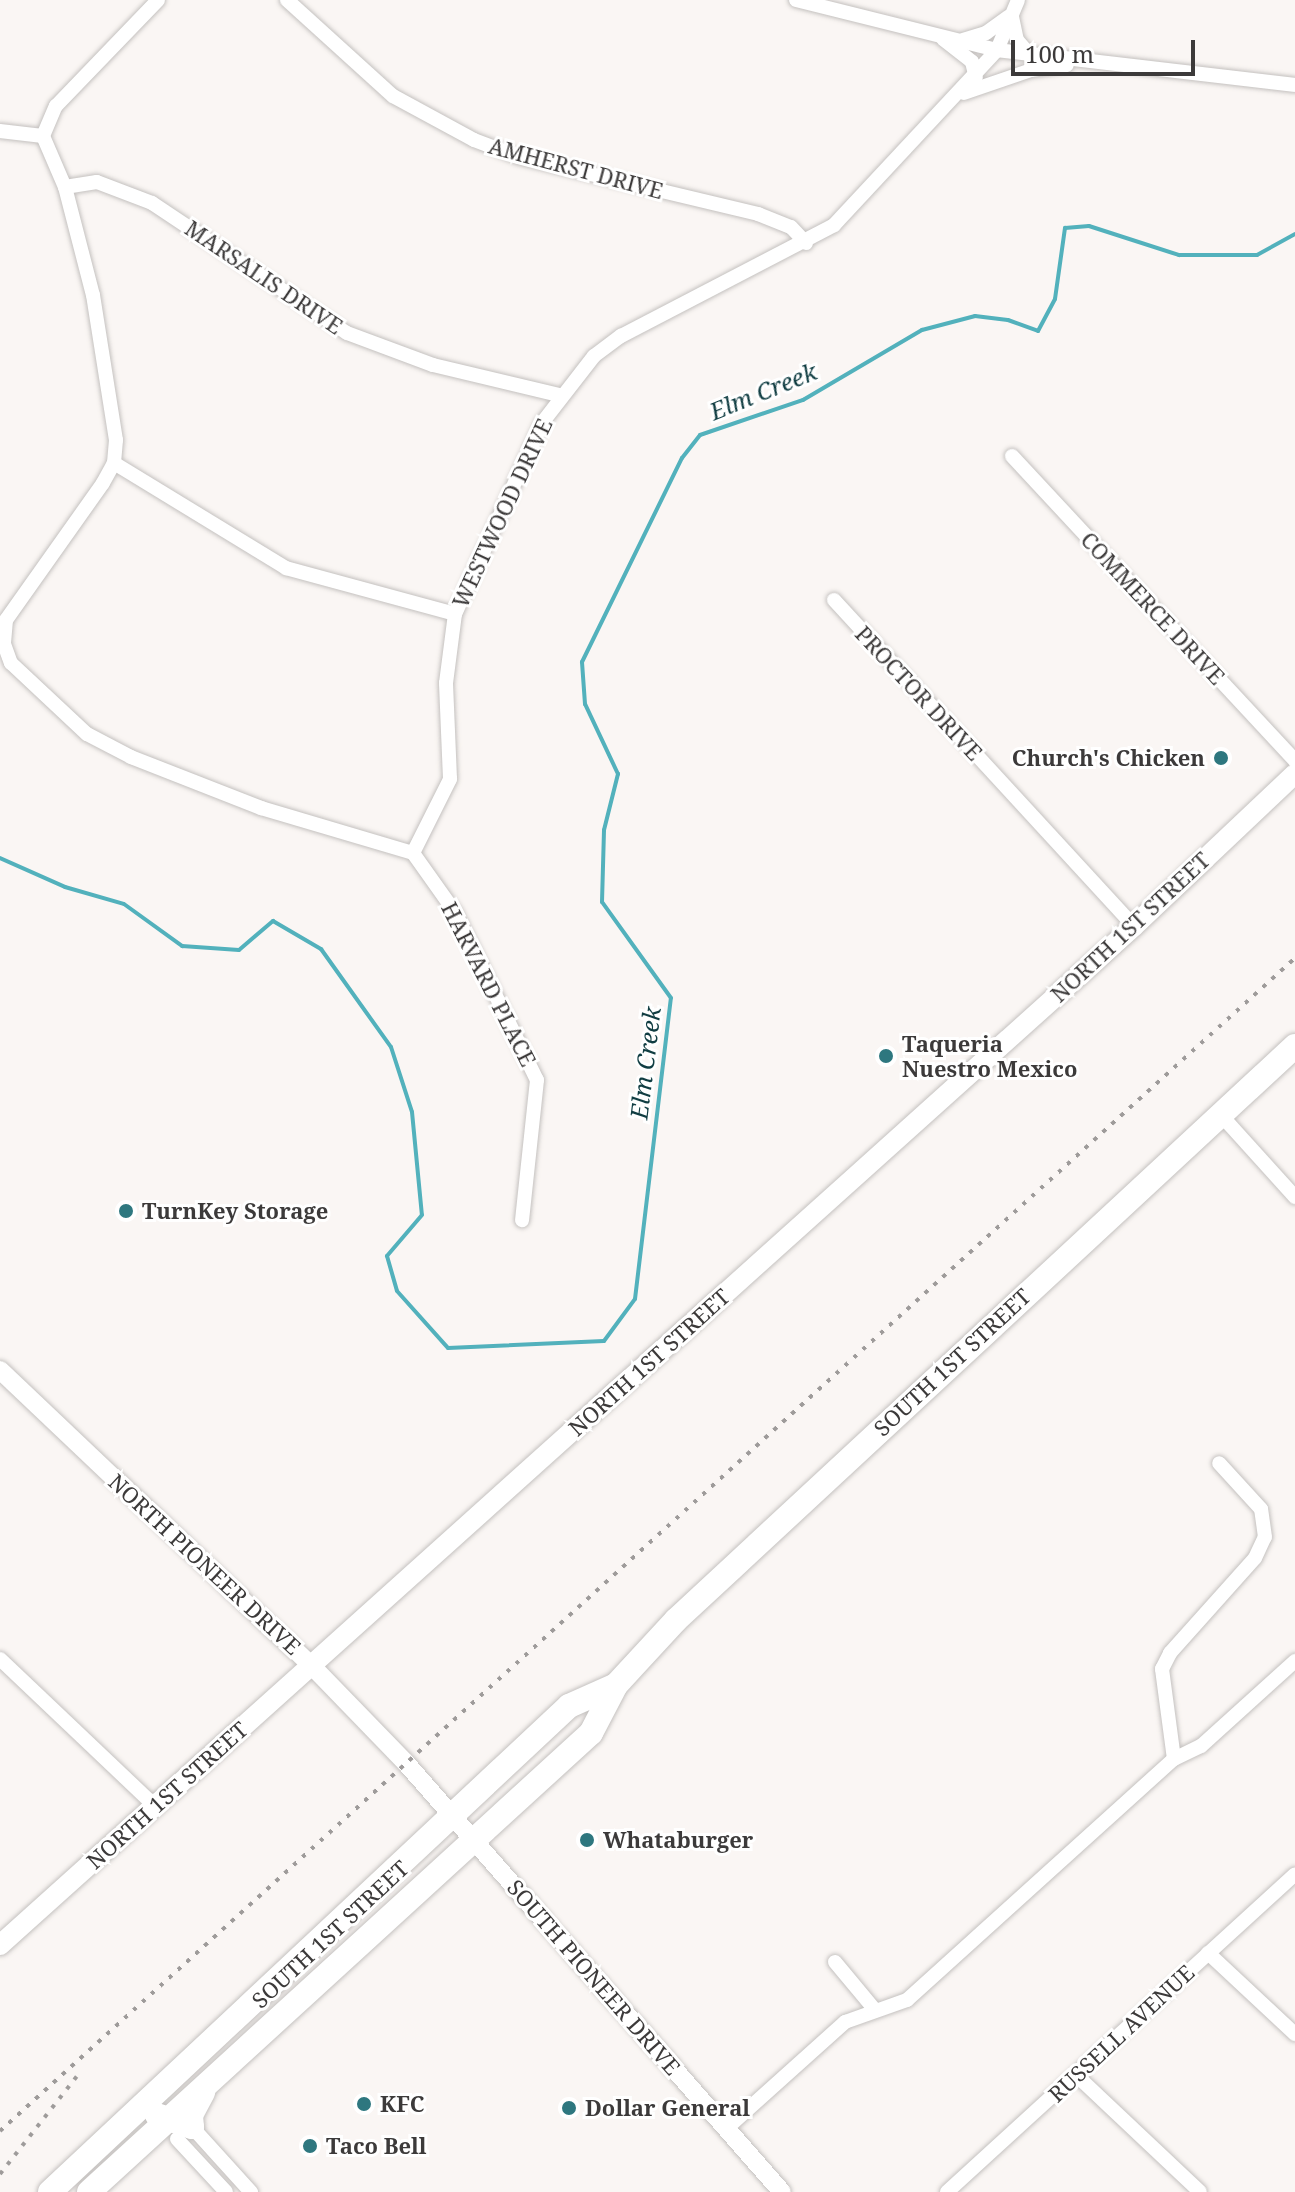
<!DOCTYPE html>
<html>
<head>
<meta charset="utf-8">
<style>
	body { margin:0 }
	#map { position:relative; width:1295px; height:2192px; overflow:hidden; background:#faf6f4; font-family:"Noto Serif",serif }
	div>[style] { position:absolute }
	[style*='--x'] { left:calc(var(--x)*1px); top:calc(var(--y)*1px); width:calc(var(--w)*1px); rotate:calc(var(--a)*1deg) }
	.stream>* { height:4px; margin:-2px; padding:0 2px; transform-origin:2px; border-radius:2px; background:#52b1bc }
	.roads { filter:drop-shadow(0 0 2px #c4c1bf) drop-shadow(0 0 2px #c4c1bf) }
	.minor>* { height:14px; margin:-7px; padding:0 7px; transform-origin:7px; border-radius:7px; background:#fff }
	.tertiary>* { height:18px; margin:-9px; padding:0 9px; transform-origin:9px; border-radius:9px; background:#fff }
	.secondary>* { height:20px; margin:-10px; padding:0 10px; transform-origin:10px; border-radius:10px; background:#fff }
	.primary>* { height:24px; margin:-12px; padding:0 12px; transform-origin:12px; border-radius:12px; background:#fff }
	.rail>* { height:4px; margin-top:-2px; transform-origin:0; background:repeating-linear-gradient(90deg,#9e9b9a 0 4px,transparent 0 12px) }
	.dots>* { width:22px; height:22px; translate:-50% -50%; box-sizing:border-box; border:4px solid #fff; border-radius:50% }
	span { translate:-50% -50%; white-space:nowrap; text-align:center; line-height:1.15; -webkit-text-stroke:6px #fff; paint-order:stroke }
	.street-label { font-size:22px; color:#3c3a3a }
	.poi-label { font-size:22px; color:#3c3a3a; font-weight:700 }
	.right { translate:-100% -50%; text-align:right }
	.left { translate:0 -50%; text-align:left }
	.water-label { font-size:24px; color:#103d42; font-style:italic }
	.scale { position:absolute; left:1011px; top:40px; width:184px; height:36px; box-sizing:border-box; border:4px solid #3c3a3a; border-top:0; padding-left:10px; font-size:24px; line-height:28px; white-space:nowrap; color:#3c3a3a; -webkit-text-stroke:6px #fff; paint-order:stroke }
</style>
</head>
<body>
<div id="map">
	<div class="stream">
		<i style="--x:0;--y:858;--w:71;--a:24"></i>
		<i style="--x:65;--y:887;--w:61;--a:16.1"></i>
		<i style="--x:124;--y:904;--w:72;--a:35.9"></i>
		<i style="--x:182;--y:946;--w:57;--a:4"></i>
		<i style="--x:239;--y:950;--w:45;--a:-40.5"></i>
		<i style="--x:273;--y:921;--w:56;--a:30.3"></i>
		<i style="--x:321;--y:949;--w:120;--a:54.5"></i>
		<i style="--x:391;--y:1047;--w:68;--a:72.1"></i>
		<i style="--x:412;--y:1112;--w:103;--a:84.5"></i>
		<i style="--x:422;--y:1215;--w:54;--a:130.5"></i>
		<i style="--x:387;--y:1256;--w:36;--a:74"></i>
		<i style="--x:397;--y:1291;--w:76;--a:48.2"></i>
		<i style="--x:448;--y:1348;--w:156;--a:-2.6"></i>
		<i style="--x:604;--y:1341;--w:52;--a:-53.6"></i>
		<i style="--x:635;--y:1299;--w:303;--a:-83.2"></i>
		<i style="--x:671;--y:998;--w:118;--a:-125.7"></i>
		<i style="--x:602;--y:902;--w:72;--a:-88.4"></i>
		<i style="--x:604;--y:830;--w:58;--a:-76"></i>
		<i style="--x:618;--y:774;--w:77;--a:-115.2"></i>
		<i style="--x:585;--y:704;--w:42;--a:-94.1"></i>
		<i style="--x:582;--y:662;--w:227;--a:-63.9"></i>
		<i style="--x:682;--y:458;--w:29;--a:-52"></i>
		<i style="--x:700;--y:435;--w:109;--a:-18.8"></i>
		<i style="--x:803;--y:400;--w:138;--a:-30.5"></i>
		<i style="--x:922;--y:330;--w:55;--a:-14.8"></i>
		<i style="--x:975;--y:316;--w:33;--a:7"></i>
		<i style="--x:1008;--y:320;--w:32;--a:20"></i>
		<i style="--x:1038;--y:331;--w:36;--a:-62"></i>
		<i style="--x:1055;--y:299;--w:72;--a:-82"></i>
		<i style="--x:1065;--y:228;--w:24;--a:-5"></i>
		<i style="--x:1089;--y:226;--w:95;--a:17.9"></i>
		<i style="--x:1179;--y:255;--w:78;--a:0"></i>
		<i style="--x:1257;--y:255;--w:43;--a:-28.9"></i>
	</div>
	<div class="roads">
		<div class="minor">
			<i style="--x:287;--y:0;--w:143;--a:42.2"></i>
			<i style="--x:393;--y:96;--w:92;--a:28.5"></i>
			<i style="--x:474;--y:140;--w:48;--a:20.7"></i>
			<i style="--x:519;--y:157;--w:246;--a:13.4"></i>
			<i style="--x:758;--y:214;--w:35;--a:22"></i>
			<i style="--x:791;--y:227;--w:22;--a:47"></i>
			<i style="--x:796;--y:0;--w:207;--a:14"></i>
			<i style="--x:997;--y:50;--w:54;--a:-67.2"></i>
			<i style="--x:1012;--y:17;--w:24;--a:78"></i>
			<i style="--x:1017;--y:40;--w:20;--a:49"></i>
			<i style="--x:943;--y:39;--w:37;--a:38"></i>
			<i style="--x:972;--y:62;--w:16;--a:76"></i>
			<i style="--x:963;--y:40;--w:24;--a:-17"></i>
			<i style="--x:986;--y:33;--w:27;--a:-36"></i>
			<i style="--x:964;--y:93;--w:71;--a:-18.9"></i>
			<i style="--x:1031;--y:70;--w:36;--a:-8"></i>
			<i style="--x:0;--y:131;--w:43;--a:6.6"></i>
			<i style="--x:43;--y:136;--w:56;--a:66.7"></i>
			<i style="--x:65;--y:187;--w:112;--a:75.5"></i>
			<i style="--x:93;--y:295;--w:147;--a:81"></i>
			<i style="--x:116;--y:440;--w:23;--a:95"></i>
			<i style="--x:114;--y:463;--w:23;--a:119"></i>
			<i style="--x:103;--y:483;--w:168;--a:125.3"></i>
			<i style="--x:6;--y:620;--w:24;--a:95"></i>
			<i style="--x:4;--y:644;--w:20;--a:70"></i>
			<i style="--x:11;--y:663;--w:104;--a:43.1"></i>
			<i style="--x:87;--y:734;--w:50;--a:27.6"></i>
			<i style="--x:131;--y:757;--w:140;--a:21.4"></i>
			<i style="--x:261;--y:808;--w:159;--a:16.5"></i>
			<i style="--x:413;--y:853;--w:72;--a:54.6"></i>
			<i style="--x:455;--y:912;--w:187;--a:64"></i>
			<i style="--x:537;--y:1080;--w:141;--a:96.1"></i>
			<i style="--x:43;--y:136;--w:33;--a:-67"></i>
			<i style="--x:56;--y:106;--w:147;--a:-46.1"></i>
			<i style="--x:65;--y:187;--w:32;--a:-9"></i>
			<i style="--x:97;--y:182;--w:59;--a:20.9"></i>
			<i style="--x:152;--y:203;--w:234;--a:33.7"></i>
			<i style="--x:347;--y:333;--w:92;--a:20.4"></i>
			<i style="--x:433;--y:365;--w:130;--a:13.4"></i>
			<i style="--x:1012;--y:456;--w:416;--a:47.1"></i>
			<i style="--x:114;--y:463;--w:202;--a:31.4"></i>
			<i style="--x:286;--y:568;--w:175;--a:15.2"></i>
			<i style="--x:834;--y:600;--w:443;--a:47.4"></i>
			<i style="--x:413;--y:853;--w:83;--a:-63.4"></i>
			<i style="--x:450;--y:779;--w:96;--a:-92.4"></i>
			<i style="--x:446;--y:683;--w:70;--a:-82.6"></i>
			<i style="--x:455;--y:614;--w:210;--a:-65.5"></i>
			<i style="--x:542;--y:423;--w:85;--a:-52.2"></i>
			<i style="--x:594;--y:356;--w:34;--a:-37"></i>
			<i style="--x:621;--y:336;--w:240;--a:-27.5"></i>
			<i style="--x:834;--y:225;--w:239;--a:-47"></i>
			<i style="--x:997;--y:50;--w:300;--a:6.7"></i>
			<i style="--x:1220;--y:1114;--w:112;--a:47.9"></i>
			<i style="--x:0;--y:1659;--w:214;--a:43.5"></i>
			<i style="--x:1174;--y:1759;--w:91;--a:-97.6"></i>
			<i style="--x:1162;--y:1669;--w:18;--a:-63"></i>
			<i style="--x:1170;--y:1653;--w:127;--a:-48.2"></i>
			<i style="--x:1255;--y:1558;--w:23;--a:-65"></i>
			<i style="--x:1265;--y:1537;--w:28;--a:-98"></i>
			<i style="--x:1261;--y:1509;--w:62;--a:-132.4"></i>
			<i style="--x:1208;--y:1953;--w:119;--a:43"></i>
			<i style="--x:835;--y:1962;--w:62;--a:50.2"></i>
			<i style="--x:1076;--y:2075;--w:170;--a:43.3"></i>
			<i style="--x:192;--y:2127;--w:88;--a:47.8"></i>
			<i style="--x:727;--y:2128;--w:159;--a:-41.9"></i>
			<i style="--x:845;--y:2022;--w:66;--a:-19.5"></i>
			<i style="--x:907;--y:2000;--w:360;--a:-42.1"></i>
			<i style="--x:1174;--y:1759;--w:30;--a:-26"></i>
			<i style="--x:1201;--y:1746;--w:127;--a:-42.1"></i>
			<i style="--x:177;--y:2139;--w:72;--a:47.2"></i>
			<i style="--x:947;--y:2192;--w:471;--a:-42.4"></i>
		</div>
		<div class="tertiary">
			<i style="--x:0;--y:1370;--w:429;--a:43.5"></i>
			<i style="--x:311;--y:1665;--w:136;--a:45.9"></i>
			<i style="--x:406;--y:1763;--w:570;--a:48.77"></i>
		</div>
		<div class="secondary">
			<i style="--x:0;--y:1945;--w:1525;--a:-41.94"></i>
			<i style="--x:1134;--y:926;--w:221;--a:-43.4"></i>
		</div>
		<div class="primary">
			<i style="--x:157;--y:2115;--w:37;--a:19"></i>
			<i style="--x:192;--y:2127;--w:12;--a:-95"></i>
			<i style="--x:191;--y:2115;--w:26;--a:-62"></i>
			<i style="--x:50;--y:2192;--w:711;--a:-43.12"></i>
			<i style="--x:569;--y:1706;--w:51;--a:-24.1"></i>
			<i style="--x:89;--y:2192;--w:680;--a:-42.44"></i>
			<i style="--x:591;--y:1733;--w:54;--a:-62.5"></i>
			<i style="--x:616;--y:1685;--w:88;--a:-47.3"></i>
			<i style="--x:676;--y:1620;--w:844;--a:-42.84"></i>
		</div>
	</div>
	<div class="rail">
		<i style="--x:0;--y:2131;--w:1747;--a:-42.17"></i>
		<i style="--x:0;--y:2174;--w:131;--a:-51.8"></i>
	</div>
	<div class="dots">
		<i style="left:1221px;top:758px;background:#2e777f"></i>
		<i style="left:886px;top:1056px;background:#2e777f"></i>
		<i style="left:126px;top:1211px;background:#2e777f"></i>
		<i style="left:587px;top:1840px;background:#2e777f"></i>
		<i style="left:364px;top:2104px;background:#2e777f"></i>
		<i style="left:569px;top:2108px;background:#2e777f"></i>
		<i style="left:310px;top:2146px;background:#2e777f"></i>
	</div>
	<div class="street-label">
		<span style="left:576px;top:168px;rotate:15deg">AMHERST DRIVE</span>
		<span style="left:264px;top:277px;rotate:34deg">MARSALIS DRIVE</span>
		<span style="left:502px;top:513px;rotate:-65deg">WESTWOOD DRIVE</span>
		<span style="left:1153px;top:608px;rotate:47deg">COMMERCE DRIVE</span>
		<span style="left:919px;top:693px;rotate:47deg">PROCTOR DRIVE</span>
		<span style="left:1130px;top:927px;rotate:-43deg">NORTH 1ST STREET</span>
		<span style="left:489px;top:984px;rotate:63deg">HARVARD PLACE</span>
		<span style="left:649px;top:1362px;rotate:-42deg">NORTH 1ST STREET</span>
		<span style="left:952px;top:1362px;rotate:-43deg">SOUTH 1ST STREET</span>
		<span style="left:205px;top:1564px;rotate:43deg">NORTH PIONEER DRIVE</span>
		<span style="left:167px;top:1795px;rotate:-42deg">NORTH 1ST STREET</span>
		<span style="left:330px;top:1934px;rotate:-43deg">SOUTH 1ST STREET</span>
		<span style="left:594px;top:1977px;rotate:49deg">SOUTH PIONEER DRIVE</span>
		<span style="left:1121px;top:2033px;rotate:-43deg">RUSSELL AVENUE</span>
	</div>
	<div class="poi-label">
		<span class="right" style="left:1205px;top:758px">Church's Chicken</span>
		<span class="left" style="left:902px;top:1056px">Taqueria<br>Nuestro Mexico</span>
		<span class="left" style="left:142px;top:1211px">TurnKey Storage</span>
		<span class="left" style="left:603px;top:1840px">Whataburger</span>
		<span class="left" style="left:380px;top:2104px">KFC</span>
		<span class="left" style="left:585px;top:2108px">Dollar General</span>
		<span class="left" style="left:326px;top:2146px">Taco Bell</span>
	</div>
	<div class="water-label">
		<span style="left:763px;top:391px;rotate:-22deg">Elm Creek</span>
		<span style="left:645px;top:1063px;rotate:-83deg">Elm Creek</span>
	</div>
	<div class="scale">100 m</div>
</div>
</body>
</html>
